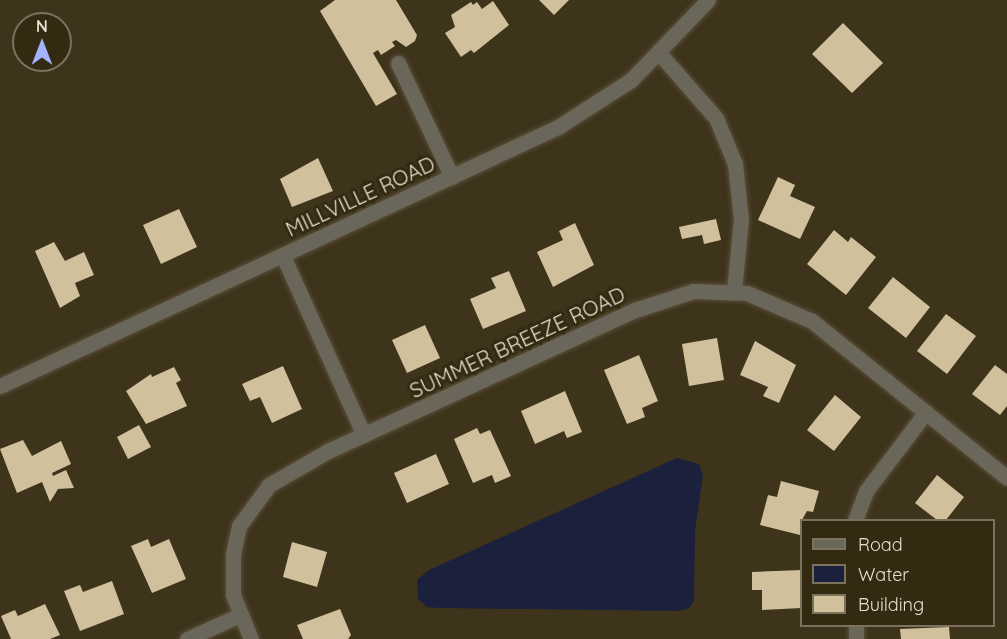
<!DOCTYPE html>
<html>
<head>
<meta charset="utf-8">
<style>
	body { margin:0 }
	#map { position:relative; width:1007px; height:639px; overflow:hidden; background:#3e331b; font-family:Quicksand,sans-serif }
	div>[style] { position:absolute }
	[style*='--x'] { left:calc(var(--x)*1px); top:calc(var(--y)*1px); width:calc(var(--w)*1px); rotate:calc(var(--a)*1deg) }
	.water>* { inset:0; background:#1b213c }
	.building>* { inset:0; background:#d0c09c }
	.roads { filter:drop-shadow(0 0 2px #594f38) drop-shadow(0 0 2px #594f38) }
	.minor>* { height:15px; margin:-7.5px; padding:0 7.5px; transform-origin:7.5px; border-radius:7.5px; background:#6b665a }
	span { translate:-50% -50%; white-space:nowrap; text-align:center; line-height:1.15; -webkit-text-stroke:6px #342911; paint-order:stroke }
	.street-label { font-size:21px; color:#e5dfd0 }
	.legend { position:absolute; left:800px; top:519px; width:195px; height:108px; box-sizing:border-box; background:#342911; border:2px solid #7b725d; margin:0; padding:8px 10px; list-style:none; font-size:18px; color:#e5dfd0 }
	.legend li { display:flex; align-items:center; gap:12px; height:30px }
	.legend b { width:30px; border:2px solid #7b725d }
	.north { position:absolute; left:12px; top:12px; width:60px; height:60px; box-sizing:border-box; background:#342911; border:2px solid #7b725d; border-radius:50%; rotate:0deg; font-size:16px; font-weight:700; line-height:24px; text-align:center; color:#e5dfd0 }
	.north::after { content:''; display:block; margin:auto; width:21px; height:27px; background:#a2b2fd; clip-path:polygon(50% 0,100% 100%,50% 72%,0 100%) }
</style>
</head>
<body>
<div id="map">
	<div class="water">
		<i style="clip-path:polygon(677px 458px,699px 464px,703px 475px,695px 531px,694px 601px,689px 608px,680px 611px,440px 608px,427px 607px,418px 599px,417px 580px,429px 570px)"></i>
	</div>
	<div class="building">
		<i style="clip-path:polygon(335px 0,396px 0,417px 35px,415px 41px,406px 47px,396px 40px,392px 42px,395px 46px,381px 55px,378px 50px,373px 53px,397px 94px,376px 106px,320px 11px)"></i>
		<i style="clip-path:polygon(539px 0,569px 0,554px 15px)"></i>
		<i style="clip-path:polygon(493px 1px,509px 25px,474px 53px,471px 50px,461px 57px,445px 33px,455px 27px,451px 15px,471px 2px,473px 5px,477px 2px,482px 9px)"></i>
		<i style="clip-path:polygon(843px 23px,883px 63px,852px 93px,812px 54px)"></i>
		<i style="clip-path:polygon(318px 158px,333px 191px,292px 207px,280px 179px)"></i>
		<i style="clip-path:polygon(778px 177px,795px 185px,790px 196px,815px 207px,800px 239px,758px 220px)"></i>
		<i style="clip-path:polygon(179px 209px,197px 247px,161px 264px,143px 225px)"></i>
		<i style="clip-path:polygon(716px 219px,721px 240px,704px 244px,702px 235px,682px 239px,679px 227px)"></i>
		<i style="clip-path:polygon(575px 223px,594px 265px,553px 287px,537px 252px,563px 240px,559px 231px)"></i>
		<i style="clip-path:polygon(834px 230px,848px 242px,851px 237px,876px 257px,846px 295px,807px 264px)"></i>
		<i style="clip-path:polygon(54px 242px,65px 261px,84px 252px,94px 275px,75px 283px,80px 296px,60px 308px,35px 251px)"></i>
		<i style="clip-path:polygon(509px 271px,526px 311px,483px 329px,470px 299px,496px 288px,491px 278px)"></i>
		<i style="clip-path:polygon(893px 277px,930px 307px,906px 338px,868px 308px)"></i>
		<i style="clip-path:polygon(946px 314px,976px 336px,947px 374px,917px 351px)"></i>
		<i style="clip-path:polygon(425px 325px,440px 358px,407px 373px,392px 340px)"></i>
		<i style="clip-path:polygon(717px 338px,724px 380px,689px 386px,682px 344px)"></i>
		<i style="clip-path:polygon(755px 341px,796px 365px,779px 403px,763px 396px,768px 387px,740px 375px)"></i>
		<i style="clip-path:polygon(639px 355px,658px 401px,642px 408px,645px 417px,627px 424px,604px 370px)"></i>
		<i style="clip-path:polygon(995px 365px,1007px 374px,1007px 406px,1000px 415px,972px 394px)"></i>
		<i style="clip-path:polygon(283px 366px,302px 409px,272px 423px,260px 397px,250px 401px,242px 384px)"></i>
		<i style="clip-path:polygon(174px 367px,181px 380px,176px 383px,187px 406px,146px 424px,126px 391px,151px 374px,152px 377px)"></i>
		<i style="clip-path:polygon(565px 391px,582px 432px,567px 438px,564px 431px,535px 444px,521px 411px)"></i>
		<i style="clip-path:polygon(835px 395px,861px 417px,834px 451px,807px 430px)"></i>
		<i style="clip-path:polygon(139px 425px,151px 447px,128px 459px,117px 437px)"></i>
		<i style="clip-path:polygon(477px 428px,480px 434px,490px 430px,511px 476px,495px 483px,492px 475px,473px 483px,454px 439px)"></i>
		<i style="clip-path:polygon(23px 440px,32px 456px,61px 441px,71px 464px,52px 473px,53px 476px,66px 470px,74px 488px,58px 489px,50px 502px,42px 482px,17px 493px,0 449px)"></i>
		<i style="clip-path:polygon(436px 454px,449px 484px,407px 503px,394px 473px)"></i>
		<i style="clip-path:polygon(937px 475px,964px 497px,946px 520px,937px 520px,915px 503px)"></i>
		<i style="clip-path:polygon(781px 481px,819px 491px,813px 512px,807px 511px,802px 520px,800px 535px,760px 525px,768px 495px,777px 497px)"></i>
		<i style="clip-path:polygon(148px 539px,151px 547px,169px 539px,186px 579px,152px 593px,131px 546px)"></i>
		<i style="clip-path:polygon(292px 542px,327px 552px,317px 587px,283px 577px)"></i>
		<i style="clip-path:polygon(802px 570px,802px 608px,762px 610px,762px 590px,752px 590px,752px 572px)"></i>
		<i style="clip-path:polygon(112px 581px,124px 614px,80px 631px,64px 591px,80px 585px,83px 592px)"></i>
		<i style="clip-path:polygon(45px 604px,60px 635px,50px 639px,11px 639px,1px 616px,15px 610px,18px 616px)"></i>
		<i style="clip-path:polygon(340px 609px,351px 635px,348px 639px,303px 639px,297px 625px)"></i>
		<i style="clip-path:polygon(949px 627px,950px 639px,901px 639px,900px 629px)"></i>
	</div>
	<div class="roads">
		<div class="minor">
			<i style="--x:659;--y:53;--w:86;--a:48.8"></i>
			<i style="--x:716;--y:118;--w:50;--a:67.6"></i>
			<i style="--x:735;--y:164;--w:55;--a:83.8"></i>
			<i style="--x:741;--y:219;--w:72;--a:95.6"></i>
			<i style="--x:398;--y:63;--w:126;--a:64.7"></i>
			<i style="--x:283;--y:256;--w:196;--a:65.7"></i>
			<i style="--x:0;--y:386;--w:615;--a:-24.9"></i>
			<i style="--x:558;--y:127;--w:87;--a:-32.8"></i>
			<i style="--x:631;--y:80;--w:111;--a:-46.1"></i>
			<i style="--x:855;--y:520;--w:31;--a:-69"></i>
			<i style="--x:866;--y:491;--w:99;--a:-52.8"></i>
			<i style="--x:856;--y:626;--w:13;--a:90"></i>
			<i style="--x:187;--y:639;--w:58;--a:-24.4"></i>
			<i style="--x:251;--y:639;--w:48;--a:-112.2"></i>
			<i style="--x:233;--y:595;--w:41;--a:-90"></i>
			<i style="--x:233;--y:554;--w:29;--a:-78"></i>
			<i style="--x:239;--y:526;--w:51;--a:-53.8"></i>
			<i style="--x:269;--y:485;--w:68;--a:-30"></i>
			<i style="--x:328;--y:451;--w:338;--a:-24.7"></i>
			<i style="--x:635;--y:310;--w:61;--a:-18.1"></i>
			<i style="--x:693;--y:291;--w:54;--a:2.1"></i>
			<i style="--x:747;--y:293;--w:71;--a:23.3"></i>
			<i style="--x:812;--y:321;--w:250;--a:38.8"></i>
		</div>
	</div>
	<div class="street-label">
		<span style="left:360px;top:196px;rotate:-25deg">MILLVILLE ROAD</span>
		<span style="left:517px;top:342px;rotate:-25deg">SUMMER BREEZE ROAD</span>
	</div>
	<ul class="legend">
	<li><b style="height:8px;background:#6b665a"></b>Road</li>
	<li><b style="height:16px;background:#1b213c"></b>Water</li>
	<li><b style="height:16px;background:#d0c09c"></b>Building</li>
	</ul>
	<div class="north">N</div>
</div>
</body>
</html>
